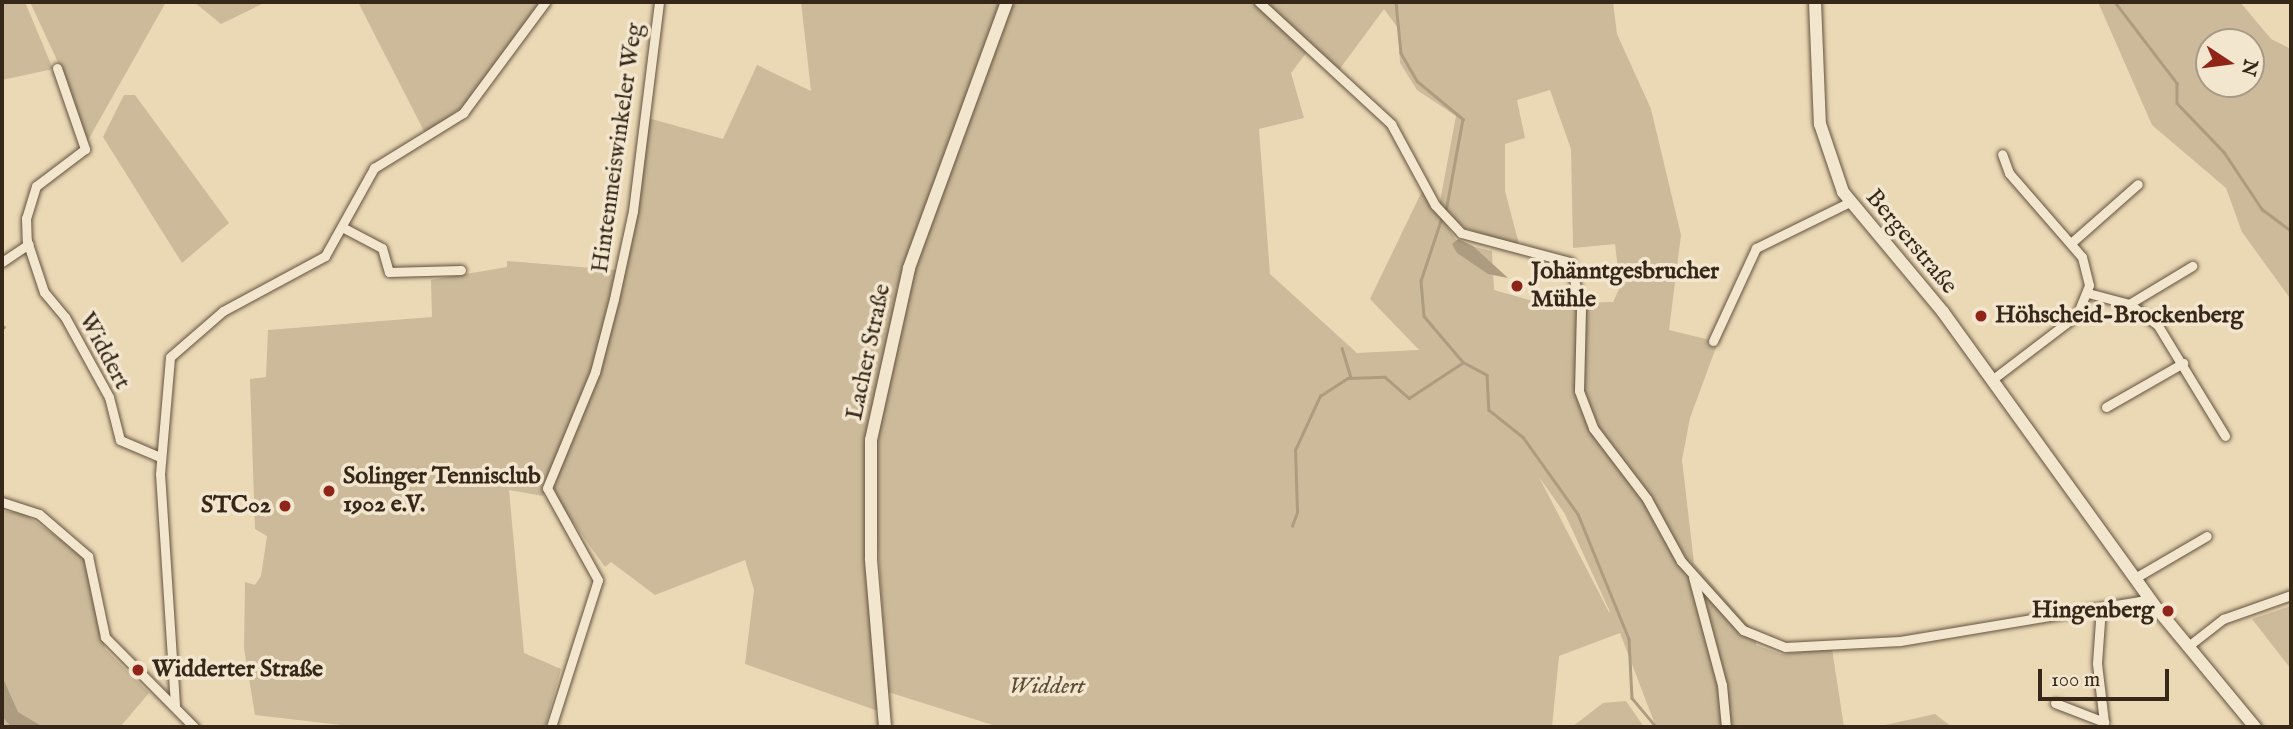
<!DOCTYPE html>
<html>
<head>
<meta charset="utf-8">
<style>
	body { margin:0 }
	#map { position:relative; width:2293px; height:729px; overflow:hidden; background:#ebd8b5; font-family:"IM FELL English",serif }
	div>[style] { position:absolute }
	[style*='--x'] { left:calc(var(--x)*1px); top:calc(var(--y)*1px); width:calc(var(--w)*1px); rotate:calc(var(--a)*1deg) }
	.green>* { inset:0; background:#ccba9a }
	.water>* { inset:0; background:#ad9c80 }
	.stream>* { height:2.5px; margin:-1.25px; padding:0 1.25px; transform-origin:1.25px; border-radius:1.25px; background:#ad9c80 }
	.roads { filter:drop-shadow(0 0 2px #63533f) drop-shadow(0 0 2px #63533f) }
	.street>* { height:9px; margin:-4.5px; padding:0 4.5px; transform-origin:4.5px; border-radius:4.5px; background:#f2e6cf }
	.secondary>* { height:12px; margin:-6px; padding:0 6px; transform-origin:6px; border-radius:6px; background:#f2e6cf }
	.dots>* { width:19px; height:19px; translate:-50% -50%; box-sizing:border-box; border:4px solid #f2e6cf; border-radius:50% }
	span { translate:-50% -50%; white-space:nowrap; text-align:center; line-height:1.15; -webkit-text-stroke:7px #f2e6cf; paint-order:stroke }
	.street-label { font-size:24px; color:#362718 }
	.poi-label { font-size:24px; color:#362718; font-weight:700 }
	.left { translate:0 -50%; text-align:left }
	.right { translate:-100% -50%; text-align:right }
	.park-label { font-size:24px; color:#5c4c38; font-style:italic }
	.frame { position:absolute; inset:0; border:4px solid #362718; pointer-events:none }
	.north { position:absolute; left:2195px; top:28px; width:70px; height:70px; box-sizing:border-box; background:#f2e6cf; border:2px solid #a79a86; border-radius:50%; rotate:103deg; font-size:19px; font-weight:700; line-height:28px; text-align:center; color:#362718 }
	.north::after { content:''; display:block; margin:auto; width:24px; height:32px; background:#8f2418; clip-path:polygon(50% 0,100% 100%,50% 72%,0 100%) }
	.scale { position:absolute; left:2038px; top:669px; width:131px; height:32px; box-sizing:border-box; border:4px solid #362718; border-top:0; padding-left:9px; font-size:21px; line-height:24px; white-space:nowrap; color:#362718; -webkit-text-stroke:5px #f2e6cf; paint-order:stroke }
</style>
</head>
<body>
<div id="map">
	<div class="green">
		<i style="clip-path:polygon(2px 2px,25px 2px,53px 69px,2px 80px)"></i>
		<i style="clip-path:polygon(30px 2px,166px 2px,87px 142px,62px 71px)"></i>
		<i style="clip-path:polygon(194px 2px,266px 2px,221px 24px)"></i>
		<i style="clip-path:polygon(358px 2px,542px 2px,470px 102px,425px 133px)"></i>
		<i style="clip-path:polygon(801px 2px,1004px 2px,904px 267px,865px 458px,881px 712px,745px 664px,754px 590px,745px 560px,655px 595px,611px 562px,605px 567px,550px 490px,596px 380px,648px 118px,723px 139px,757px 65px,811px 91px)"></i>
		<i style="clip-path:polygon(evenodd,1011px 2px,1613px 2px,1617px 34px,1651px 109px,1681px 235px,1669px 330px,1718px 342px,1690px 418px,1682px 460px,1694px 563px,1756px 634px,1756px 645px,1781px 654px,1832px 649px,1844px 727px,1656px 727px,1620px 633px,1559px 656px,1552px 727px,999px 727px,888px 692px,872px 459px,912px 270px,1011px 2px,1384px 9px,1398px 28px,1400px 63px,1417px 90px,1456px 116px,1439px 207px,1465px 228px,1520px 248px,1505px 191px,1505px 144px,1525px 138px,1517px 100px,1550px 90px,1571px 149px,1573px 248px,1615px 244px,1620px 287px,1613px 302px,1544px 304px,1494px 290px,1492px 251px,1458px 243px,1423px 189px,1370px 299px,1419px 350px,1357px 353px,1270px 274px,1259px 129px,1304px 118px,1291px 73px,1310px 48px,1339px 70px,1384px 9px,1011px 2px,1539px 477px,1565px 514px,1610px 612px,1609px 612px,1539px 477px)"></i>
		<i style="clip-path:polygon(evenodd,2098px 2px,2240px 2px,2271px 39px,2291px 49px,2291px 396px,2289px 297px,2242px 232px,2226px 188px,2152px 125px,2098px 2px,2209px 42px,2251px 42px,2251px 84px,2209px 84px,2209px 42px)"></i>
		<i style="clip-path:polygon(124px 95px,135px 95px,229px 223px,182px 263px,103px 137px)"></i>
		<i style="clip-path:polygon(507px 261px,616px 270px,594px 362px,543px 496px,509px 490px,524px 653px,561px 669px,545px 727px,358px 727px,255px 715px,244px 648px,245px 582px,255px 585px,261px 576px,267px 536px,255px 529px,250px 379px,266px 377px,268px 330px,432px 317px,431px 280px,507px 267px)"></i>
		<i style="clip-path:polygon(2px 511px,23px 513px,84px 556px,105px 649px,149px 693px,120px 727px,2px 727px)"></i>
		<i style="clip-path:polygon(2291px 606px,2291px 669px,2252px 619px)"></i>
		<i style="clip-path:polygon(1626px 701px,1644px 727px,1572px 727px,1603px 703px)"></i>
		<i style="clip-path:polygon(1935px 714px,1952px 727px,1876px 727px)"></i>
	</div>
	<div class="water">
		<i style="clip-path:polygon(1458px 239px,1473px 246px,1508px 278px,1488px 274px,1457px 253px,1452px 244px)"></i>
		<i style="clip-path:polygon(2px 676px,18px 712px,43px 727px,11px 727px,2px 716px)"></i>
	</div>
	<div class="stream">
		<i style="--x:1396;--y:2;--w:51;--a:84.4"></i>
		<i style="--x:1401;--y:53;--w:32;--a:60"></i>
		<i style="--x:1417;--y:81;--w:60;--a:39.6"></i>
		<i style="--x:1463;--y:119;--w:95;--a:100.4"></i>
		<i style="--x:2115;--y:2;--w:102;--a:52.6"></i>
		<i style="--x:2177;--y:83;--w:20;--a:90"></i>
		<i style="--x:2177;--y:103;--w:68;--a:46.2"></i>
		<i style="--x:2224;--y:152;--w:69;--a:56.3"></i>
		<i style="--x:2262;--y:209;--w:36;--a:37"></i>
		<i style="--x:1442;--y:218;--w:66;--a:108.4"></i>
		<i style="--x:1421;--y:281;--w:35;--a:85"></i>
		<i style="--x:1424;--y:316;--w:60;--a:49.7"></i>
		<i style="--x:1463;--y:362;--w:27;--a:28"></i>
		<i style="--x:1487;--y:375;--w:35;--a:87"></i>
		<i style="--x:1489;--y:410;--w:43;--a:38.5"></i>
		<i style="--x:1523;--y:437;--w:95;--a:54.5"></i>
		<i style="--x:1578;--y:514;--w:135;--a:67.8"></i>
		<i style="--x:1629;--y:639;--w:59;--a:87.1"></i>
		<i style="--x:1632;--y:698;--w:38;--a:50"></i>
		<i style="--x:2;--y:328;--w:2;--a:-27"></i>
		<i style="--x:1342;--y:348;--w:30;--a:73"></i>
		<i style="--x:1292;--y:526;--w:15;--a:-70"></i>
		<i style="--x:1297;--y:512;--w:62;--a:-91.8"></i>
		<i style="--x:1295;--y:450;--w:60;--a:-65.2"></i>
		<i style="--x:1320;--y:396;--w:33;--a:-33"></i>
		<i style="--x:1348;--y:378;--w:37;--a:-2"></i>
		<i style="--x:1385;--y:377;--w:32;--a:41"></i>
		<i style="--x:1409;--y:398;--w:64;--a:-33.4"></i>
	</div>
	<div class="roads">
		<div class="street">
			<i style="--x:1259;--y:2;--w:180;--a:42.7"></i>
			<i style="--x:1391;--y:124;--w:92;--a:61.5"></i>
			<i style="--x:1435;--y:205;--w:38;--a:47"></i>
			<i style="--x:1461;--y:233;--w:113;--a:14.9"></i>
			<i style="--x:1570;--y:262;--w:48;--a:76.8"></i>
			<i style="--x:1581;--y:309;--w:82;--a:91.4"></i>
			<i style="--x:1579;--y:391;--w:40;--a:69"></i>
			<i style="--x:1593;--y:428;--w:89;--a:52.7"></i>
			<i style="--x:1647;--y:499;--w:71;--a:61.3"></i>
			<i style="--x:1681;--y:561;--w:93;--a:48.1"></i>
			<i style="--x:1743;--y:630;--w:45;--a:22"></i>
			<i style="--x:1785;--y:647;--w:115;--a:-3"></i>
			<i style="--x:1900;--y:641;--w:254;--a:-9.5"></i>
			<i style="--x:57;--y:68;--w:86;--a:70.9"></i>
			<i style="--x:85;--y:149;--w:61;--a:142.9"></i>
			<i style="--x:36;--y:186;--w:34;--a:107"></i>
			<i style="--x:26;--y:218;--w:23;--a:88"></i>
			<i style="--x:27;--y:241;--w:54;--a:71.6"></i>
			<i style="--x:44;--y:292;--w:33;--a:50"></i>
			<i style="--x:65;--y:317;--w:91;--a:61.2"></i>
			<i style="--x:109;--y:397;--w:44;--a:75.7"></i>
			<i style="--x:120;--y:440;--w:43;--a:23"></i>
			<i style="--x:342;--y:227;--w:45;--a:27.7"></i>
			<i style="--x:382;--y:248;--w:25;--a:74"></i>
			<i style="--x:389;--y:272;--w:72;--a:-1.6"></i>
			<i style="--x:2071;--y:243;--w:89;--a:-41.4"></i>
			<i style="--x:2;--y:262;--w:32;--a:-34"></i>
			<i style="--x:2088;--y:293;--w:42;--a:15"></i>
			<i style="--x:2129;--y:304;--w:34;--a:36"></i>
			<i style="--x:2157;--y:324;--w:131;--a:58.7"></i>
			<i style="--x:2129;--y:304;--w:74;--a:-31.1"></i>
			<i style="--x:1713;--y:341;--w:102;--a:-65.2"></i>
			<i style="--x:1756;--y:248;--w:105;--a:-26.1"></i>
			<i style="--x:1993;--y:379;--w:106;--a:-37.3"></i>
			<i style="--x:2077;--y:315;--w:32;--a:-68"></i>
			<i style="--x:2089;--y:285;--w:29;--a:-104"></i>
			<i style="--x:2082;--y:257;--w:111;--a:-131"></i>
			<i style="--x:2009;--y:173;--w:20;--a:-110"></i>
			<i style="--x:2106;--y:407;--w:89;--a:-29.7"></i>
			<i style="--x:2;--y:502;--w:39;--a:18"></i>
			<i style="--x:39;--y:514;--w:65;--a:40.6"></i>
			<i style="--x:88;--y:556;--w:83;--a:78.1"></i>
			<i style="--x:105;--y:637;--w:127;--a:45.3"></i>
			<i style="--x:1693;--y:577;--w:112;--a:75"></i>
			<i style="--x:1722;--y:685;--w:42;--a:84.6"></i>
			<i style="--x:2135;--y:578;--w:83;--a:-30.3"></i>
			<i style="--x:2187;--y:647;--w:46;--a:-37.9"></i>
			<i style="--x:2223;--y:619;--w:72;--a:-19.4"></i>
			<i style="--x:2055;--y:703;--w:53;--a:21.2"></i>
			<i style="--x:2104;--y:722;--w:59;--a:-96.8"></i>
			<i style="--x:2097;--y:663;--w:56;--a:-85.9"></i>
			<i style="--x:175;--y:705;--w:231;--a:-93.7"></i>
			<i style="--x:160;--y:474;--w:117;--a:-85.1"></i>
			<i style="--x:170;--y:357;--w:70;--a:-41"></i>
			<i style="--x:223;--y:311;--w:116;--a:-28.3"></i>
			<i style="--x:325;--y:256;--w:101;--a:-60.9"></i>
			<i style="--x:374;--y:168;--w:105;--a:-31.7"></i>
			<i style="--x:463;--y:113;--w:138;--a:-53.5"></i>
			<i style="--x:551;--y:727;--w:154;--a:-72.3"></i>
			<i style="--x:598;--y:580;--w:105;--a:-119"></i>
			<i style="--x:547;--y:488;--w:126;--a:-67.5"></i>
			<i style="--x:595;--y:372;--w:75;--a:-75.4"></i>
			<i style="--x:614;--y:299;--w:90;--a:-77.8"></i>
			<i style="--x:633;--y:211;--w:211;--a:-82.9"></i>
		</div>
		<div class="secondary">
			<i style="--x:1815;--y:2;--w:122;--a:87.7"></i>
			<i style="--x:1820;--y:124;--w:72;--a:71.3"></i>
			<i style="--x:1843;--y:192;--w:156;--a:50.2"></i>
			<i style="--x:1943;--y:312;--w:369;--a:54.2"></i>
			<i style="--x:2159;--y:611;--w:151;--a:50.4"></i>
			<i style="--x:885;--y:727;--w:169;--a:-94.8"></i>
			<i style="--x:871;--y:559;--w:119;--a:-90"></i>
			<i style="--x:871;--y:440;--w:176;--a:-77.5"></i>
			<i style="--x:909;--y:268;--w:283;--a:-69.8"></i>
		</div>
	</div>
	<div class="dots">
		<i style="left:1517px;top:286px;background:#8f2418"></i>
		<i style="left:1981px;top:316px;background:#8f2418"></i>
		<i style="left:329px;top:491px;background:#8f2418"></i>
		<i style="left:285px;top:506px;background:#8f2418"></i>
		<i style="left:2168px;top:611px;background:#8f2418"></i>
		<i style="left:138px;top:670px;background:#8f2418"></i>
	</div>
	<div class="street-label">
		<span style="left:618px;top:148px;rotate:-82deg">Hintenmeiswinkeler Weg</span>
		<span style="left:1911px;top:242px;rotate:50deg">Bergerstraße</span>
		<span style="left:104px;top:351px;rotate:62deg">Widdert</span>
		<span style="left:869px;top:352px;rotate:-78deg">Lacher Straße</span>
	</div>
	<div class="poi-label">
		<span class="left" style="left:1531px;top:286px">Johänntgesbrucher<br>Mühle</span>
		<span class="left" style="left:1995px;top:316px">Höhscheid-Brockenberg</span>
		<span class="left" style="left:343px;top:491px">Solinger Tennisclub<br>1902 e.V.</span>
		<span class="right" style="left:271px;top:506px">STC02</span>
		<span class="right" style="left:2154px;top:611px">Hingenberg</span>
		<span class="left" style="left:152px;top:670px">Widderter Straße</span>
	</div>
	<div class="park-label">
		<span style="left:1047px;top:687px">Widdert</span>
	</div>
	<div class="frame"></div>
	<div class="north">N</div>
	<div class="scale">100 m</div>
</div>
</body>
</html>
